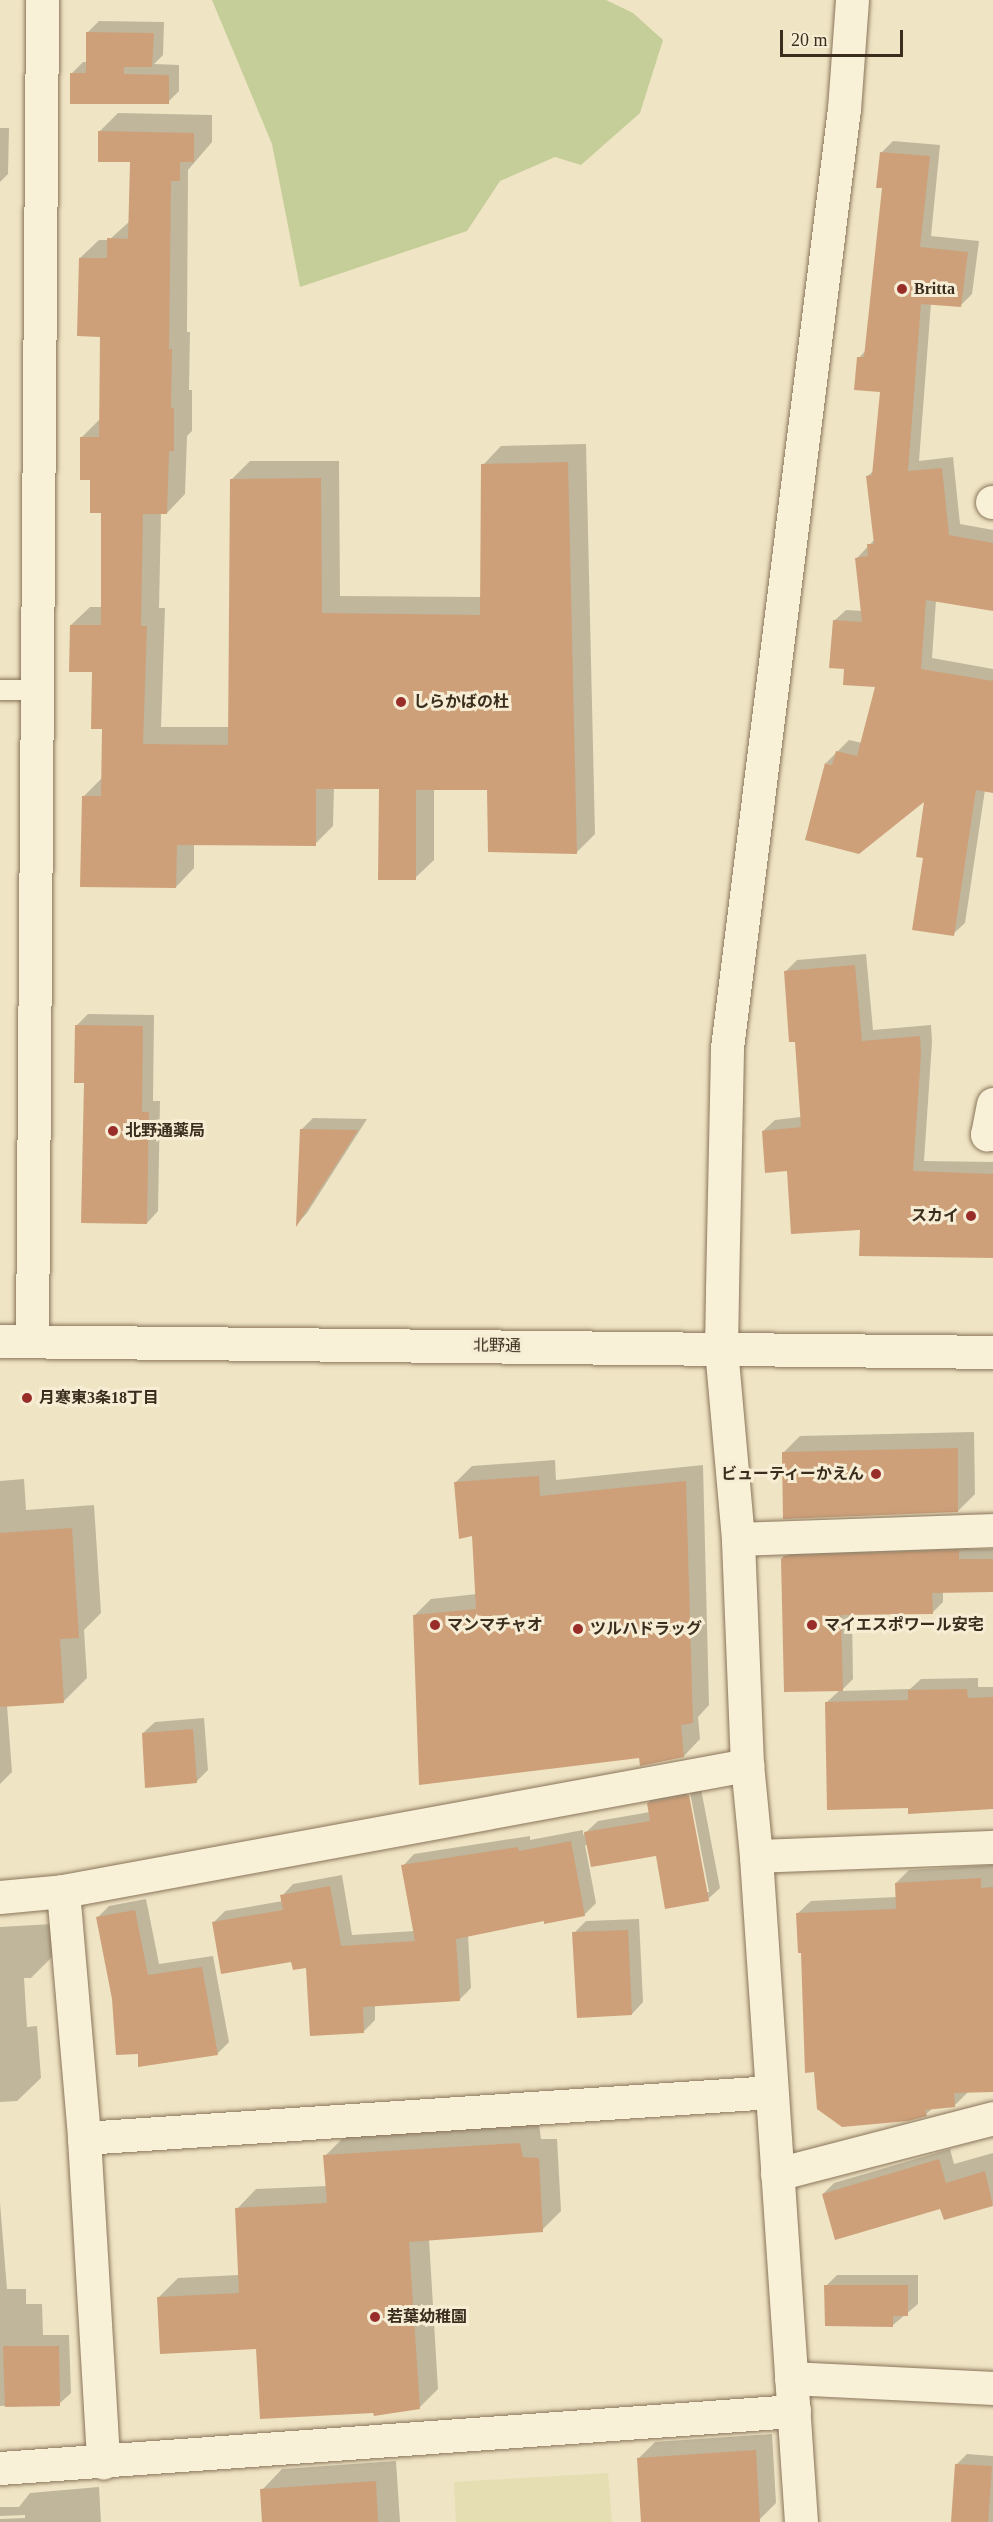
<!DOCTYPE html>
<html>
<head>
<meta charset="utf-8">
<style>
	body { margin:0 }
	#map { position:relative; width:993px; height:2522px; overflow:hidden; background:#efe4c4; font-family:"Times New Roman","Noto Sans JP",serif }
	div>[style] { position:absolute }
	[style*='--x'] { left:calc(var(--x)*1px); top:calc(var(--y)*1px); width:calc(var(--w)*1px); rotate:calc(var(--a)*1deg) }
	.farmland>* { inset:0; background:#e4deb2 }
	.green>* { inset:0; background:#c5cd98 }
	.shadow>* { inset:0; background:#0003 }
	.building>* { inset:0; background:#cda07a }
	.roads { filter:drop-shadow(0 0 2px #8a755a) drop-shadow(0 0 2px #8a755a) }
	.service>* { height:20px; margin:-10px; padding:0 10px; transform-origin:10px; border-radius:10px; background:#f9f0d8 }
	.minor>* { height:33px; margin:-16.5px; padding:0 16.5px; transform-origin:16.5px; border-radius:16.5px; background:#f9f0d8 }
	.tertiary>* { height:33px; margin:-16.5px; padding:0 16.5px; transform-origin:16.5px; border-radius:16.5px; background:#f9f0d8 }
	.dots>* { width:16px; height:16px; translate:-50% -50%; box-sizing:border-box; border:3px solid #f6edd4; border-radius:50% }
	span { translate:-50% -50%; white-space:nowrap; text-align:center; line-height:1.15; -webkit-text-stroke:6px #f6edd4; paint-order:stroke }
	.poi-label { font-size:16px; color:#3a2d1e; font-weight:700 }
	.left { translate:0 -50%; text-align:left }
	.right { translate:-100% -50%; text-align:right }
	.street-label { font-size:16px; color:#3a2d1e }
	.scale { position:absolute; left:780px; top:30px; width:123px; height:27px; box-sizing:border-box; border:3px solid #3a2d1e; border-top:0; padding-left:8px; font-size:18px; line-height:21px; white-space:nowrap; color:#3a2d1e; -webkit-text-stroke:4px #f6edd4; paint-order:stroke }
</style>
</head>
<body>
<div id="map">
	<div class="farmland">
		<i style="clip-path:polygon(608px 2473px,612px 2522px,456px 2522px,454px 2482px)"></i>
	</div>
	<div class="green">
		<i style="clip-path:polygon(212px 0,606px 0,633px 13px,663px 40px,640px 113px,581px 165px,555px 157px,500px 181px,467px 231px,300px 287px,272px 144px)"></i>
	</div>
	<div class="shadow">
		<i style="clip-path:polygon(99px 21px,164px 22px,163px 55px,154px 64px,179px 65px,179px 91px,168px 102px,72px 73px,83px 62px,87px 62px,88px 32px)"></i>
		<i style="clip-path:polygon(118px 113px,212px 115px,212px 142px,188px 170px,187px 332px,190px 332px,189px 390px,192px 390px,192px 431px,187px 436px,185px 494px,167px 513px,161px 513px,159px 608px,165px 608px,161px 727px,230px 727px,232px 479px,250px 461px,339px 461px,340px 596px,481px 597px,483px 465px,501px 446px,586px 444px,595px 834px,577px 852px,489px 788px,434px 789px,434px 860px,415px 878px,381px 788px,334px 788px,333px 826px,315px 844px,194px 844px,194px 868px,176px 887px,83px 797px,102px 778px,104px 728px,94px 671px,71px 625px,90px 607px,102px 607px,103px 512px,81px 438px,100px 419px,101px 335px,80px 258px,99px 240px,109px 240px,130px 221px,131px 160px,100px 131px)"></i>
		<i style="clip-path:polygon(0 128px,9px 128px,8px 174px,0 182px)"></i>
		<i style="clip-path:polygon(893px 141px,940px 145px,931px 236px,979px 241px,972px 294px,960px 306px,931px 303px,919px 461px,953px 457px,960px 524px,993px 530px,993px 609px,936px 600px,932px 658px,993px 669px,993px 792px,985px 790px,965px 923px,953px 934px,925px 857px,926px 799px,826px 763px,849px 740px,862px 743px,877px 686px,834px 621px,846px 610px,863px 611px,857px 558px,875px 539px,868px 476px,874px 470px,882px 390px,859px 358px,866px 350px,883px 187px,881px 153px)"></i>
		<i style="clip-path:polygon(866px 954px,873px 1030px,931px 1025px,932px 1042px,924px 1161px,993px 1162px,993px 1257px,861px 1228px,788px 1169px,763px 1131px,775px 1120px,801px 1117px,796px 1040px,785px 972px,797px 960px)"></i>
		<i style="clip-path:polygon(88px 1014px,154px 1015px,153px 1101px,160px 1101px,158px 1211px,147px 1223px,85px 1081px,77px 1025px)"></i>
		<i style="clip-path:polygon(313px 1118px,367px 1119px,307px 1213px,298px 1223px,301px 1130px)"></i>
		<i style="clip-path:polygon(974px 1432px,975px 1494px,958px 1511px,784px 1452px,800px 1436px)"></i>
		<i style="clip-path:polygon(555px 1460px,556px 1480px,703px 1465px,709px 1705px,698px 1717px,700px 1739px,684px 1756px,640px 1757px,414px 1616px,431px 1599px,477px 1594px,473px 1535px,455px 1483px,472px 1466px)"></i>
		<i style="clip-path:polygon(24px 1479px,26px 1510px,94px 1505px,101px 1613px,84px 1630px,87px 1678px,64px 1701px,7px 1705px,12px 1772px,0 1784px,0 1481px)"></i>
		<i style="clip-path:polygon(969px 1540px,969px 1549px,993px 1549px,993px 1590px,943px 1591px,943px 1602px,932px 1613px,852px 1614px,853px 1679px,841px 1691px,910px 1689px,921px 1679px,978px 1678px,978px 1687px,993px 1687px,993px 1808px,910px 1806px,827px 1702px,840px 1690px,783px 1560px,796px 1546px)"></i>
		<i style="clip-path:polygon(204px 1718px,208px 1770px,196px 1782px,143px 1733px,155px 1722px)"></i>
		<i style="clip-path:polygon(evenodd,700px 1784px,720px 1888px,708px 1899px,657px 1854px,585px 1845px,596px 1903px,584px 1915px,545px 1919px,468px 1935px,471px 1988px,459px 2000px,375px 2005px,375px 2020px,364px 2031px,308px 1966px,214px 1922px,225px 1911px,283px 1901px,282px 1896px,293px 1884px,342px 1875px,352px 1935px,415px 1931px,403px 1866px,414px 1854px,530px 1836px,530px 1840px,583px 1830px,583px 1835px,598px 1821px,650px 1812px,648px 1803px,660px 1791px,700px 1784px,689px 1787px,709px 1892px,706px 1892px,686px 1788px,689px 1787px)"></i>
		<i style="clip-path:polygon(993px 1865px,993px 2090px,968px 2092px,955px 2105px,933px 2108px,926px 2114px,802px 1952px,797px 1914px,811px 1901px,897px 1897px,896px 1883px,909px 1870px)"></i>
		<i style="clip-path:polygon(146px 1899px,159px 1964px,213px 1956px,229px 2042px,217px 2054px,139px 2052px,114px 1999px,98px 1917px,109px 1906px)"></i>
		<i style="clip-path:polygon(639px 1919px,643px 2002px,632px 2014px,574px 1933px,586px 1921px)"></i>
		<i style="clip-path:polygon(52px 1924px,54px 1955px,31px 1978px,24px 1978px,27px 2027px,37px 2026px,41px 2078px,17px 2101px,0 2102px,0 1927px)"></i>
		<i style="clip-path:polygon(539px 2124px,541px 2139px,557px 2139px,561px 2211px,542px 2230px,429px 2239px,438px 2389px,419px 2408px,375px 2411px,159px 2297px,178px 2278px,239px 2275px,237px 2209px,256px 2189px,327px 2186px,325px 2156px,344px 2137px)"></i>
		<i style="clip-path:polygon(950px 2149px,954px 2164px,993px 2153px,993px 2204px,945px 2218px,941px 2207px,823px 2194px,834px 2183px)"></i>
		<i style="clip-path:polygon(0 2203px,7px 2289px,26px 2289px,26px 2304px,42px 2304px,43px 2335px,69px 2335px,71px 2393px,59px 2404px,0 2406px)"></i>
		<i style="clip-path:polygon(837px 2275px,918px 2275px,918px 2304px,893px 2325px,826px 2286px)"></i>
		<i style="clip-path:polygon(772px 2434px,776px 2503px,759px 2520px,643px 2522px,638px 2459px,655px 2442px)"></i>
		<i style="clip-path:polygon(967px 2454px,993px 2456px,993px 2522px,953px 2522px,956px 2465px)"></i>
		<i style="clip-path:polygon(396px 2461px,400px 2522px,264px 2522px,262px 2490px,282px 2469px)"></i>
		<i style="clip-path:polygon(99px 2487px,101px 2522px,0 2522px,0 2519px,25px 2518px,25px 2515px,0 2516px,0 2507px,19px 2507px,30px 2493px)"></i>
	</div>
	<div class="building">
		<i style="clip-path:polygon(86px 32px,154px 33px,152px 67px,124px 67px,124px 74px,169px 75px,169px 104px,70px 104px,70px 73px,86px 73px)"></i>
		<i style="clip-path:polygon(98px 131px,194px 133px,194px 162px,180px 162px,180px 181px,171px 181px,169px 349px,172px 349px,171px 408px,174px 408px,174px 451px,169px 451px,167px 514px,143px 514px,141px 626px,147px 626px,143px 744px,228px 745px,230px 479px,321px 478px,322px 613px,480px 615px,481px 464px,568px 462px,577px 854px,488px 852px,487px 790px,416px 790px,416px 880px,378px 880px,379px 789px,316px 789px,316px 846px,177px 845px,176px 888px,80px 887px,82px 796px,101px 796px,102px 729px,91px 729px,92px 672px,69px 672px,70px 625px,101px 625px,101px 513px,90px 513px,90px 480px,80px 480px,80px 437px,99px 437px,100px 337px,77px 336px,79px 258px,107px 258px,107px 238px,128px 239px,130px 162px,98px 162px)"></i>
		<i style="clip-path:polygon(880px 152px,930px 156px,920px 247px,968px 252px,961px 307px,921px 304px,908px 471px,942px 468px,949px 535px,993px 543px,993px 611px,926px 600px,921px 669px,993px 681px,993px 793px,976px 790px,954px 936px,912px 930px,923px 858px,916px 857px,924px 802px,859px 854px,805px 840px,825px 763px,832px 765px,836px 751px,857px 756px,875px 687px,843px 685px,844px 669px,829px 668px,833px 620px,862px 622px,855px 558px,868px 556px,867px 544px,874px 544px,866px 476px,872px 475px,880px 392px,854px 390px,857px 357px,864px 357px,882px 188px,876px 188px)"></i>
		<i style="clip-path:polygon(855px 965px,862px 1041px,920px 1036px,921px 1055px,913px 1171px,993px 1174px,993px 1258px,859px 1256px,860px 1230px,791px 1234px,787px 1171px,765px 1173px,762px 1131px,801px 1127px,795px 1042px,789px 1042px,784px 971px)"></i>
		<i style="clip-path:polygon(75px 1025px,143px 1026px,142px 1112px,149px 1112px,147px 1224px,81px 1223px,84px 1083px,74px 1083px)"></i>
		<i style="clip-path:polygon(300px 1129px,358px 1130px,296px 1227px)"></i>
		<i style="clip-path:polygon(958px 1448px,958px 1512px,783px 1519px,782px 1452px)"></i>
		<i style="clip-path:polygon(539px 1476px,540px 1496px,686px 1481px,693px 1723px,681px 1725px,684px 1757px,640px 1766px,639px 1758px,419px 1785px,413px 1615px,476px 1609px,472px 1536px,459px 1539px,454px 1482px)"></i>
		<i style="clip-path:polygon(72px 1528px,79px 1638px,60px 1639px,64px 1703px,0 1707px,0 1533px)"></i>
		<i style="clip-path:polygon(959px 1550px,959px 1559px,993px 1559px,993px 1592px,932px 1593px,933px 1614px,841px 1615px,843px 1691px,784px 1692px,781px 1559px,784px 1556px)"></i>
		<i style="clip-path:polygon(967px 1689px,968px 1698px,993px 1697px,993px 1809px,908px 1814px,908px 1808px,827px 1810px,825px 1702px,908px 1700px,908px 1690px)"></i>
		<i style="clip-path:polygon(193px 1729px,197px 1783px,145px 1788px,142px 1733px)"></i>
		<i style="clip-path:polygon(689px 1795px,709px 1901px,665px 1909px,656px 1856px,591px 1867px,584px 1832px,650px 1821px,647px 1803px)"></i>
		<i style="clip-path:polygon(571px 1841px,585px 1916px,544px 1924px,544px 1921px,456px 1939px,460px 2001px,363px 2007px,364px 2033px,310px 2036px,306px 1968px,293px 1970px,291px 1962px,221px 1974px,212px 1922px,283px 1910px,280px 1895px,330px 1886px,341px 1946px,415px 1941px,401px 1865px,518px 1847px,519px 1851px)"></i>
		<i style="clip-path:polygon(981px 1878px,981px 1888px,993px 1887px,993px 2092px,954px 2093px,955px 2107px,925px 2110px,927px 2116px,908px 2121px,842px 2127px,817px 2109px,814px 2072px,805px 2073px,801px 1953px,798px 1953px,796px 1913px,896px 1909px,895px 1883px)"></i>
		<i style="clip-path:polygon(135px 1910px,148px 1975px,202px 1967px,218px 2055px,138px 2067px,138px 2054px,116px 2055px,112px 1999px,96px 1917px)"></i>
		<i style="clip-path:polygon(628px 1930px,632px 2015px,577px 2018px,572px 1932px)"></i>
		<i style="clip-path:polygon(520px 2143px,523px 2157px,539px 2158px,543px 2232px,409px 2242px,420px 2409px,374px 2416px,373px 2413px,260px 2419px,256px 2349px,160px 2354px,157px 2297px,239px 2293px,235px 2208px,327px 2203px,323px 2155px)"></i>
		<i style="clip-path:polygon(939px 2159px,946px 2183px,985px 2171px,993px 2206px,944px 2220px,940px 2209px,835px 2240px,822px 2194px)"></i>
		<i style="clip-path:polygon(824px 2285px,908px 2285px,908px 2316px,893px 2316px,893px 2327px,825px 2326px)"></i>
		<i style="clip-path:polygon(3px 2346px,59px 2346px,60px 2406px,5px 2407px)"></i>
		<i style="clip-path:polygon(756px 2450px,760px 2522px,641px 2522px,637px 2458px)"></i>
		<i style="clip-path:polygon(955px 2464px,992px 2466px,988px 2522px,951px 2522px)"></i>
		<i style="clip-path:polygon(376px 2481px,378px 2522px,262px 2522px,260px 2489px)"></i>
	</div>
	<div class="roads">
		<div class="service">
			<i style="--x:0;--y:690;--w:37;--a:0"></i>
		</div>
		<div class="minor">
			<i style="--x:992;--y:502;--w:1;--a:0"></i>
			<i style="--x:993;--y:1104;--w:31;--a:101"></i>
			<i style="--x:987;--y:1134;--w:6;--a:0"></i>
			<i style="--x:32;--y:1341;--w:1341;--a:-89.57"></i>
			<i style="--x:738;--y:1539;--w:255;--a:-2"></i>
			<i style="--x:756;--y:1856;--w:237;--a:-2.2"></i>
			<i style="--x:63;--y:1891;--w:248;--a:85.1"></i>
			<i style="--x:84;--y:2138;--w:325;--a:86.6"></i>
			<i style="--x:0;--y:1897;--w:63;--a:-5.4"></i>
			<i style="--x:63;--y:1891;--w:696;--a:-10.44"></i>
			<i style="--x:84;--y:2138;--w:689;--a:-3.83"></i>
			<i style="--x:777;--y:2174;--w:223;--a:-14.5"></i>
			<i style="--x:791;--y:2378;--w:202;--a:2.8"></i>
			<i style="--x:0;--y:2468;--w:796;--a:-4.11"></i>
			<i style="--x:801;--y:2522;--w:668;--a:-93.87"></i>
			<i style="--x:756;--y:1856;--w:91;--a:-95.6"></i>
			<i style="--x:747;--y:1765;--w:226;--a:-92.3"></i>
			<i style="--x:738;--y:1539;--w:191;--a:-95.1"></i>
			<i style="--x:721;--y:1349;--w:60;--a:-89"></i>
			<i style="--x:722;--y:1289;--w:241;--a:-88.8"></i>
			<i style="--x:727;--y:1048;--w:946;--a:-82.9"></i>
			<i style="--x:844;--y:109;--w:109;--a:-85.8"></i>
		</div>
		<div class="tertiary">
			<i style="--x:0;--y:1341;--w:993;--a:0.63"></i>
		</div>
	</div>
	<div class="dots">
		<i style="left:902px;top:289px;background:#992d2a"></i>
		<i style="left:401px;top:702px;background:#992d2a"></i>
		<i style="left:113px;top:1131px;background:#992d2a"></i>
		<i style="left:971px;top:1216px;background:#992d2a"></i>
		<i style="left:27px;top:1398px;background:#992d2a"></i>
		<i style="left:876px;top:1474px;background:#992d2a"></i>
		<i style="left:435px;top:1625px;background:#992d2a"></i>
		<i style="left:812px;top:1625px;background:#992d2a"></i>
		<i style="left:578px;top:1629px;background:#992d2a"></i>
		<i style="left:375px;top:2317px;background:#992d2a"></i>
	</div>
	<div class="poi-label">
		<span class="left" style="left:914px;top:289px">Britta</span>
		<span class="left" style="left:413px;top:702px">しらかばの杜</span>
		<span class="left" style="left:125px;top:1131px">北野通薬局</span>
		<span class="right" style="left:959px;top:1216px">スカイ</span>
		<span class="left" style="left:39px;top:1398px">月寒東3条18丁目</span>
		<span class="right" style="left:864px;top:1474px">ビューティーかえん</span>
		<span class="left" style="left:447px;top:1625px">マンマチャオ</span>
		<span class="left" style="left:824px;top:1625px">マイエスポワール安宅</span>
		<span class="left" style="left:590px;top:1629px">ツルハドラッグ</span>
		<span class="left" style="left:387px;top:2317px">若葉幼稚園</span>
	</div>
	<div class="street-label">
		<span style="left:497px;top:1346px;rotate:1deg">北野通</span>
	</div>
	<div class="scale">20 m</div>
</div>
</body>
</html>
